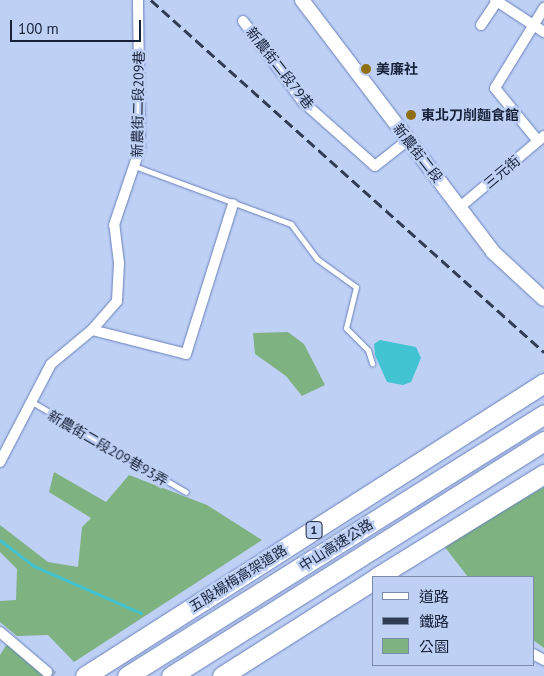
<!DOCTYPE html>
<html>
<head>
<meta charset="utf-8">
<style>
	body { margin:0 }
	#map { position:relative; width:544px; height:676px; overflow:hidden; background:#bfd0f5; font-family:"PT Sans","Noto Sans TC",sans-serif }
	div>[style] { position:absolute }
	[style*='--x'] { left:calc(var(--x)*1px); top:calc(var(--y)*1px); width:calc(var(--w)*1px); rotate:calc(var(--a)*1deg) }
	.green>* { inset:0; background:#7eb281 }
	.water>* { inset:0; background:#42c3d2 }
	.stream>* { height:2.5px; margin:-1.25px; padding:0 1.25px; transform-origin:1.25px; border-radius:1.25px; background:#42c3d2 }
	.street-tunnel>* { height:10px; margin-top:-5px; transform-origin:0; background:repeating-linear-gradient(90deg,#9dadcf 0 10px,transparent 0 15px) }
	.roads { filter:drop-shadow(0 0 1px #6981ba) drop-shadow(0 0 1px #6981ba) }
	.lane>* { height:5px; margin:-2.5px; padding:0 2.5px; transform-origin:2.5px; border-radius:2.5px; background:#fff }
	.street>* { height:10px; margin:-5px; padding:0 5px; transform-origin:5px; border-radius:5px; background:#fff }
	.secondary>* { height:14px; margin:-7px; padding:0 7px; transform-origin:7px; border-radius:7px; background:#fff }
	.highway>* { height:19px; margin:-9.5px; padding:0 9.5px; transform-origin:9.5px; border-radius:9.5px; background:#fff }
	.rail>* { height:2.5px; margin-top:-1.25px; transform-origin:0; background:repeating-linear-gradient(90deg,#303b55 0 10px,transparent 0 15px) }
	.dots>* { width:14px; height:14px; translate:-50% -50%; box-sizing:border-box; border:2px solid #bfd0f5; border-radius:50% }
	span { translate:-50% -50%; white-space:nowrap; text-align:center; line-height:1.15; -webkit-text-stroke:5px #bfd0f5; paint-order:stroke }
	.shield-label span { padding:1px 4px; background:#bfd0f5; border:1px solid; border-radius:4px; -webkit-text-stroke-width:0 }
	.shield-label { font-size:12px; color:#172138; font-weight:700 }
	.street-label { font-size:14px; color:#172138 }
	.poi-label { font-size:14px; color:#172138; font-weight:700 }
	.left { translate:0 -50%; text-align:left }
	.legend { position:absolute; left:372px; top:576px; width:162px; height:90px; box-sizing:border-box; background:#bfd0f5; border:1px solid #7c8aa9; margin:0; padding:6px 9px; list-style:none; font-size:15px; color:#172138 }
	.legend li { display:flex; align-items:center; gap:10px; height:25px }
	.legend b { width:25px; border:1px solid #7c8aa9 }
	.scale { position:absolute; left:10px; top:20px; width:131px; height:22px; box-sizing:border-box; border:2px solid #172138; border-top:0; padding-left:6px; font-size:15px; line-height:18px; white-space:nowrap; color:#172138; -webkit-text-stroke:4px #bfd0f5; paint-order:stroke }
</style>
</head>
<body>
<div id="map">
	<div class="green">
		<i style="clip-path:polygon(288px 332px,304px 344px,325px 385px,302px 396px,286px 376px,255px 354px,253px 333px)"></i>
		<i style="clip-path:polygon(54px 472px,106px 502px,129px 475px,207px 505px,262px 540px,74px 662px,48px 635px,17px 636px,0 622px,0 601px,16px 600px,17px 569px,0 552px,0 525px,48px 562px,78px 567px,82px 527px,91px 518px,49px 492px)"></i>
		<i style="clip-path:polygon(544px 487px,544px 648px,533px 640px,533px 577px,468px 577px,444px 546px)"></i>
		<i style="clip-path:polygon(7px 644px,43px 676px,0 676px,0 655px)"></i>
	</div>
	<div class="water">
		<i style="clip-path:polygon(380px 340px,416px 347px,421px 358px,411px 382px,403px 385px,387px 382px,375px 355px,374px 344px)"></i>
	</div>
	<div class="stream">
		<i style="--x:0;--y:540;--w:43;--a:37.4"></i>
		<i style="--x:34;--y:566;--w:117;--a:23.7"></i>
	</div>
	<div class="street-tunnel">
		<i style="--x:47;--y:672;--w:8;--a:30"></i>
	</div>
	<div class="roads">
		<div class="lane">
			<i style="--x:137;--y:167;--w:164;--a:20.3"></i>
			<i style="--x:291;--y:224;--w:44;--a:53.4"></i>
			<i style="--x:317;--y:259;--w:48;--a:35.7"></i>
			<i style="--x:356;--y:287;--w:42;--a:103.7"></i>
			<i style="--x:346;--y:328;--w:31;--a:45"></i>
			<i style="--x:368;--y:350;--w:14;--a:73"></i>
			<i style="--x:32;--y:402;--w:178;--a:30.3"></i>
		</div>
		<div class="street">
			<i style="--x:495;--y:0;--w:59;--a:33.1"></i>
			<i style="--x:243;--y:21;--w:101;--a:53.5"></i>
			<i style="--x:303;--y:102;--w:96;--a:41.6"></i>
			<i style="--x:375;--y:166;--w:42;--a:-38.2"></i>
			<i style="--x:481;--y:25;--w:30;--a:-56"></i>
			<i style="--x:538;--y:141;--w:68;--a:-129.1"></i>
			<i style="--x:495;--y:88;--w:94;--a:-58.5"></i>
			<i style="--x:460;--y:207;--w:110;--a:-40.2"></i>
			<i style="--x:92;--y:330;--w:97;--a:14.3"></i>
			<i style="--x:186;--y:354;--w:157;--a:-72.6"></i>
			<i style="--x:0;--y:462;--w:110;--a:-62.5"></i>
			<i style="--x:51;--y:364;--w:53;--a:-39.7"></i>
			<i style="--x:92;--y:330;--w:38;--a:-49"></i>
			<i style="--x:117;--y:301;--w:38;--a:-87"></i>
			<i style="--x:119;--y:263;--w:38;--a:-97"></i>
			<i style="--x:114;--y:225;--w:81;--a:-71.3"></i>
			<i style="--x:140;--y:148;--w:148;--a:-90.8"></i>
			<i style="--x:0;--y:632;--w:62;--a:40.4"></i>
			<i style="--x:533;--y:654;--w:13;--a:29"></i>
		</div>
		<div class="secondary">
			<i style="--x:302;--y:0;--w:316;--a:52.8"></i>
			<i style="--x:493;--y:252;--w:69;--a:42.7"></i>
		</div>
		<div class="highway">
			<i style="--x:377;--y:577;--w:196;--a:-31.7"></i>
			<i style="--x:85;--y:676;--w:545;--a:-32.55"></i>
			<i style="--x:127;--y:676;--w:492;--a:-32.1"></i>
			<i style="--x:171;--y:676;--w:441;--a:-32.2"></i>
			<i style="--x:222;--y:676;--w:179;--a:-32.4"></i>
		</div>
	</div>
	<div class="rail">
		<i style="--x:151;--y:0;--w:528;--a:41.85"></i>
	</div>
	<div class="dots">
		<i style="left:366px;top:69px;background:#906f14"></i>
		<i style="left:411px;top:115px;background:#906f14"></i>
	</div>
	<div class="shield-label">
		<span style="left:314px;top:530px">1</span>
	</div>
	<div class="street-label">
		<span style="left:280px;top:68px;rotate:52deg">新農街二段79巷</span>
		<span style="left:138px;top:104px;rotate:-89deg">新農街二段209巷</span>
		<span style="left:418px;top:153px;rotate:52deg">新農街二段</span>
		<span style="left:502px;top:172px;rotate:-40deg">三元街</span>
		<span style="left:108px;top:448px;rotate:30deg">新農街二段209巷93弄</span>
		<span style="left:336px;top:545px;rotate:-32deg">中山高速公路</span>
		<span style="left:238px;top:578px;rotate:-32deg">五股楊梅高架道路</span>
	</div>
	<div class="poi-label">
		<span class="left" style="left:376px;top:69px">美廉社</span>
		<span class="left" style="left:421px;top:115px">東北刀削麵食館</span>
	</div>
	<ul class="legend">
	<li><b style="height:6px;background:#fff"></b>道路</li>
	<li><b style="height:6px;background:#303b55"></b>鐵路</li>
	<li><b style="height:14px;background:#7eb281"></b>公園</li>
	</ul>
	<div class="scale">100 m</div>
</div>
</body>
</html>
